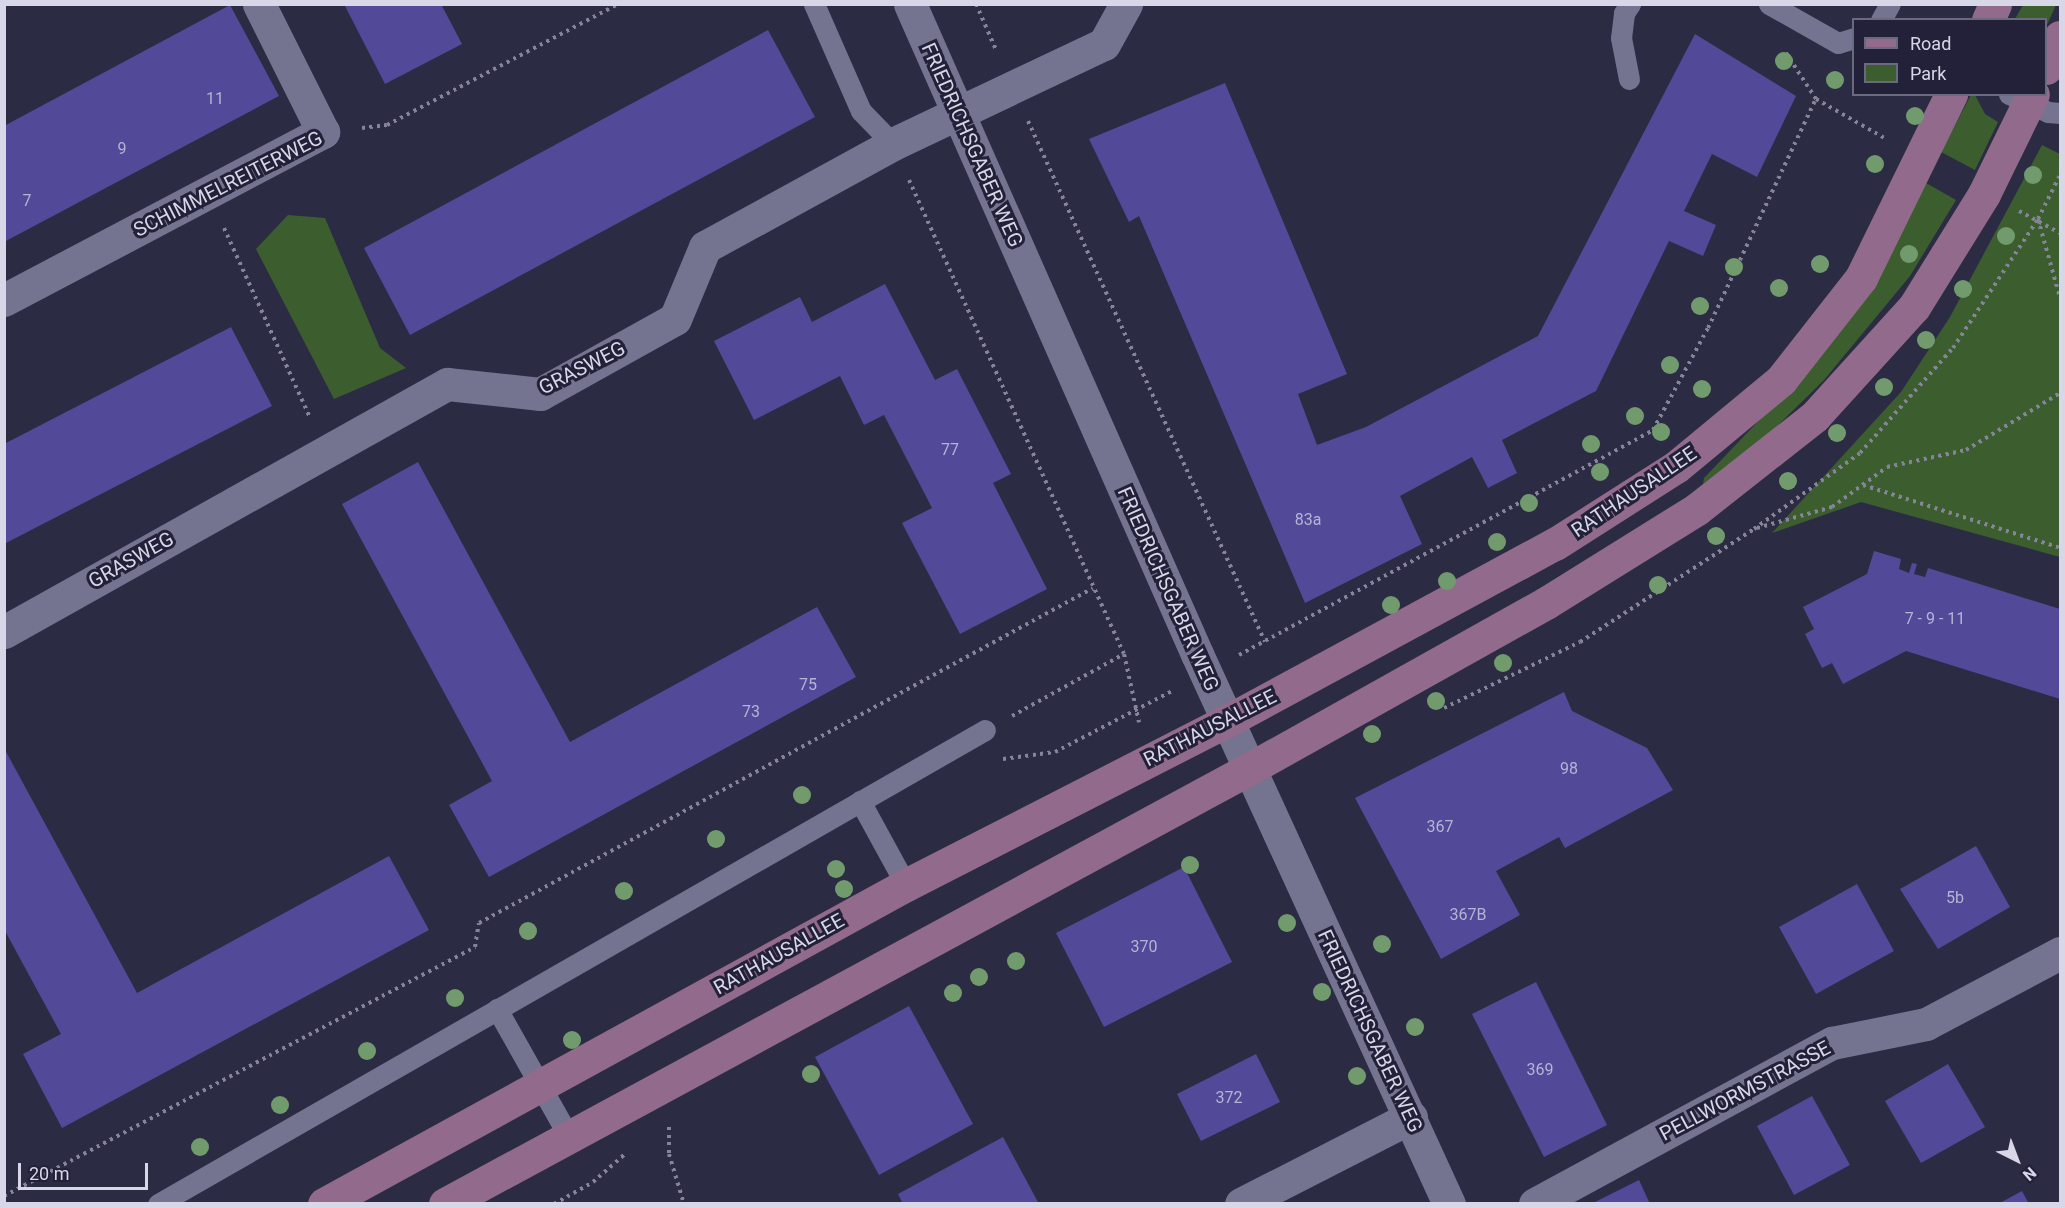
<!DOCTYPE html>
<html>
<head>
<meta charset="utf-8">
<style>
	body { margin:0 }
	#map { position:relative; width:2065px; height:1208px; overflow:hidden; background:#2c2b44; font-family:Roboto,sans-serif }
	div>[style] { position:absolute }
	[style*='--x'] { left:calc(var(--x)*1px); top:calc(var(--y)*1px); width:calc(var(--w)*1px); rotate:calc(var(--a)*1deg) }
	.green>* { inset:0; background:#3c5e2f }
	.building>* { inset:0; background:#524998 }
	.path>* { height:4px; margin-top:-2px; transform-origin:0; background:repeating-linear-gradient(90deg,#858499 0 3px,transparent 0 7.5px) }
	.service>* { height:21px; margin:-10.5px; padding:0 10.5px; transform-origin:10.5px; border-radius:10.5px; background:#747491 }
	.minor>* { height:33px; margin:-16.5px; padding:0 16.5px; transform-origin:16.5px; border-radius:16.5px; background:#747491 }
	.secondary>* { height:33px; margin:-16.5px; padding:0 16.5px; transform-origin:16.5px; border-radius:16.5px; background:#926a8c }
	.trees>* { width:18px; height:18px; margin:-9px; border-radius:50%; background:#729b6d }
	span { translate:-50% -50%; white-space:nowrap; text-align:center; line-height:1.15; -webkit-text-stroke:6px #222139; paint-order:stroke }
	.number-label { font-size:16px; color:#b6b4d4 }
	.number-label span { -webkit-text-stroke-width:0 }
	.street-label { font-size:20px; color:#d7d7e8 }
	.frame { position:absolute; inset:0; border:6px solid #d7d7e8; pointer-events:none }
	.legend { position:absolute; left:1852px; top:18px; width:195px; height:78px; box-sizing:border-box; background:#222139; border:2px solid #6a6a7f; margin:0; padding:8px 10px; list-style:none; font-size:18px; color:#d7d7e8 }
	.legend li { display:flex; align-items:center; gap:12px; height:30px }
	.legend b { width:30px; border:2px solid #6a6a7f }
	.north { position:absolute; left:1987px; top:1130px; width:60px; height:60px; -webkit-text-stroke:4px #222139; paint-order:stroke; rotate:138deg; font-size:16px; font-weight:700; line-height:24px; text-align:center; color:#d7d7e8 }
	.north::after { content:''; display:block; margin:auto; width:21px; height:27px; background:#d7d7e8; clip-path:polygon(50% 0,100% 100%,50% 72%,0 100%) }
	.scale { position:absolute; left:18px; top:1163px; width:130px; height:27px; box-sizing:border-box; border:3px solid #d7d7e8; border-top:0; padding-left:8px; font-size:18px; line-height:21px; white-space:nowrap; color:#d7d7e8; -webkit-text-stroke:4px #222139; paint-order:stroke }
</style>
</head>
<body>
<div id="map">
	<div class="green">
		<i style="clip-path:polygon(2023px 5px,2023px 4px,2056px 5px,2046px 27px,2046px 20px,2015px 19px)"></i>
		<i style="clip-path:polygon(1971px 95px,1975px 95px,1985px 114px,1998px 122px,1975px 170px,1941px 152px)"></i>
		<i style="clip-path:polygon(2042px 145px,2060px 154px,2060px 557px,1861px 502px,1772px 533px,1901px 392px,1950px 317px)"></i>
		<i style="clip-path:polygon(1926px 183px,1956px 200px,1910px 276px,1824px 380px,1770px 433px,1703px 484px,1704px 478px,1810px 367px,1888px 259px)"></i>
		<i style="clip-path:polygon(288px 215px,325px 218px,380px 348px,406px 368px,334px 399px,256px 249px)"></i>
	</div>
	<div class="building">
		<i style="clip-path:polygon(344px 4px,441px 4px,462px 44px,385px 84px)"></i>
		<i style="clip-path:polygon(230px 5px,279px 96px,4px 242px,4px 126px)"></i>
		<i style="clip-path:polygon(768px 30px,815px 117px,410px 335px,364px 248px)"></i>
		<i style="clip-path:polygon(1695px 34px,1796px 96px,1757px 177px,1712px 154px,1684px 211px,1716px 225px,1703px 256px,1669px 241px,1596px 391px,1502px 440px,1517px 473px,1488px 488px,1472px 457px,1400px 496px,1422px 544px,1305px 603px,1139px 216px,1129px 222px,1089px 139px,1225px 83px,1347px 374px,1298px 394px,1317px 445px,1366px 427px,1538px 336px)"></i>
		<i style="clip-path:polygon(885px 284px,935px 380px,957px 369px,1011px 474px,993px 483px,1047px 589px,960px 634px,902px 523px,932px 508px,884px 415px,864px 425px,840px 376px,754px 420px,714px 341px,800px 297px,812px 322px)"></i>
		<i style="clip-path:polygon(231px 327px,272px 406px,4px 544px,4px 444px)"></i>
		<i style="clip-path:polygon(418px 462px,570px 742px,817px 607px,856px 677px,489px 877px,449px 805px,492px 781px,342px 504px)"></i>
		<i style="clip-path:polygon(1874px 551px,1901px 559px,1899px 569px,1909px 573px,1912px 563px,1917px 564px,1914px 574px,1925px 577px,1928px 568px,2060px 609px,2060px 699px,1906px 651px,1843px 684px,1832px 663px,1822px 668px,1805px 634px,1814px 629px,1803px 607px,1867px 574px)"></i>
		<i style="clip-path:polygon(1564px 692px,1572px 711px,1647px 748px,1673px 790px,1565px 848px,1559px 837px,1496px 871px,1520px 915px,1441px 959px,1355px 798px)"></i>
		<i style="clip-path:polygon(4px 748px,137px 993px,389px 856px,429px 930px,62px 1128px,23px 1054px,61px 1034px,4px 929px)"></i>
		<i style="clip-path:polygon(1976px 846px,2010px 907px,1938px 949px,1900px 889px)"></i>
		<i style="clip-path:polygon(1184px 867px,1232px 962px,1104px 1027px,1056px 933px)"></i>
		<i style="clip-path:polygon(1857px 884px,1894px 951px,1816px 994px,1779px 927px)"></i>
		<i style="clip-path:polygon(1536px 982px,1607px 1125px,1544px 1157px,1472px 1014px)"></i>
		<i style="clip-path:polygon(909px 1006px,973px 1124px,879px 1175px,815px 1057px)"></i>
		<i style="clip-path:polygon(1256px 1054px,1280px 1102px,1201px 1141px,1177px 1094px)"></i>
		<i style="clip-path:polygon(1948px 1064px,1985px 1127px,1921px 1163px,1885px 1101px)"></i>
		<i style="clip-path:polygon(1812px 1096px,1850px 1165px,1794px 1195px,1757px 1126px)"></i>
		<i style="clip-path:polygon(1003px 1137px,1039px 1204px,903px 1204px,898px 1194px)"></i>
		<i style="clip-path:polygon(1639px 1180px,1650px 1204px,1591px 1204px)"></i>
		<i style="clip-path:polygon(2022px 1191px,2029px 1204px,1998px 1204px)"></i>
	</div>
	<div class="path">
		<i style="--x:976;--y:4;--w:52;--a:66.4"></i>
		<i style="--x:1816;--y:99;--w:81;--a:29.7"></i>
		<i style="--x:1028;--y:121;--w:572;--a:65.54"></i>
		<i style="--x:362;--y:128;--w:25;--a:-7"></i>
		<i style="--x:387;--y:125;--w:261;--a:-27.6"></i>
		<i style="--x:909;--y:180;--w:520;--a:65.6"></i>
		<i style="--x:1124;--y:654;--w:70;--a:77.6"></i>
		<i style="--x:2019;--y:211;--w:47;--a:28.2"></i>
		<i style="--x:2038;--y:219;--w:82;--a:74.4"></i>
		<i style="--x:224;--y:228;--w:209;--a:65.6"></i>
		<i style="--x:1863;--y:485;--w:207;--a:17.7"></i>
		<i style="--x:1757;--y:528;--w:78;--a:-15.6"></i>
		<i style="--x:1832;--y:507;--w:68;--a:-36"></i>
		<i style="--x:1887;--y:467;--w:81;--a:-12.1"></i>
		<i style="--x:1966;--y:450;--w:110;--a:-31.2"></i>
		<i style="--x:1239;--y:655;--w:471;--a:-28.5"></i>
		<i style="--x:1653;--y:430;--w:116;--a:-61.7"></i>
		<i style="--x:1708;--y:328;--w:253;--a:-64.8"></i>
		<i style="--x:1816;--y:99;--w:55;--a:-123.1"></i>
		<i style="--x:1444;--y:708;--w:151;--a:-25.9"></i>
		<i style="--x:1580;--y:642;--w:207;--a:-33"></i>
		<i style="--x:1754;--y:529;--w:130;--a:-35.6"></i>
		<i style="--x:1860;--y:453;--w:140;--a:-48.5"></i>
		<i style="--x:1953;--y:348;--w:154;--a:-56.6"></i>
		<i style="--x:2038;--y:219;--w:49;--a:-63.4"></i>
		<i style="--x:1012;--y:716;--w:128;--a:-29"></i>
		<i style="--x:1003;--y:759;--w:52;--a:-7.7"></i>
		<i style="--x:1055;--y:752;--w:132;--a:-27.5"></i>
		<i style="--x:669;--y:1127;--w:27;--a:90"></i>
		<i style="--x:669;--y:1154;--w:52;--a:73.3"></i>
		<i style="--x:4;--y:1196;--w:533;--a:-27.86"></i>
		<i style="--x:475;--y:947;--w:24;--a:-81"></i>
		<i style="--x:479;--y:923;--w:699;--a:-28.62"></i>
		<i style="--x:554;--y:1204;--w:45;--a:-29.4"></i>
		<i style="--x:593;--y:1182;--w:43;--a:-41.2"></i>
	</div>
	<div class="service">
		<i style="--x:814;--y:4;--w:117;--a:66.3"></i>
		<i style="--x:861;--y:111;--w:46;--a:45.9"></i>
		<i style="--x:1769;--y:4;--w:79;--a:29.5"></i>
		<i style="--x:1838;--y:43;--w:17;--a:-17"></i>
		<i style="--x:1881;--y:20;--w:18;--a:-61"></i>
		<i style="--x:1629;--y:79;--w:42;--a:-101"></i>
		<i style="--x:1621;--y:38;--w:25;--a:-83"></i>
		<i style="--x:1624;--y:13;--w:11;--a:-56"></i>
		<i style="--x:2009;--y:94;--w:43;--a:24.8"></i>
		<i style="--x:2048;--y:112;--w:12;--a:5"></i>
		<i style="--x:860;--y:801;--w:96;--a:61.3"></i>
		<i style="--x:497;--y:1009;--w:147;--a:60.6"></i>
		<i style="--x:158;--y:1204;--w:953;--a:-29.82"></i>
	</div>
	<div class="minor">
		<i style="--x:910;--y:4;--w:711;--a:66.18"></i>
		<i style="--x:1197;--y:654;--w:605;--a:65.38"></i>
		<i style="--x:4;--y:300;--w:361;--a:-27.8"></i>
		<i style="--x:323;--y:132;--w:143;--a:-116.6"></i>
		<i style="--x:4;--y:632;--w:508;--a:-29.24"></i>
		<i style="--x:447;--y:384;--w:94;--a:6.1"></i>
		<i style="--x:540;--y:394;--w:154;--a:-29.1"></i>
		<i style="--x:675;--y:319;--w:78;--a:-67.4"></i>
		<i style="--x:705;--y:247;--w:214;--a:-28.7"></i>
		<i style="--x:893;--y:144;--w:233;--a:-25.4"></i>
		<i style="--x:1104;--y:44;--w:46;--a:-61.2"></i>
		<i style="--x:1241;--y:1204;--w:191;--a:-27.1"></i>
		<i style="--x:1535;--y:1204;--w:338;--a:-28.5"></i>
		<i style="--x:1832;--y:1043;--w:96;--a:-11.4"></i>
		<i style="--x:1926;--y:1024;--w:152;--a:-27.9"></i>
	</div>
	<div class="secondary">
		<i style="--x:1988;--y:20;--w:17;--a:-66"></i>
		<i style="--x:2046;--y:68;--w:34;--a:-66"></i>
		<i style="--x:324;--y:1204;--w:664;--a:-28.73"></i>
		<i style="--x:906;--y:885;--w:360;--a:-27.1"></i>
		<i style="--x:1227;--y:721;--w:373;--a:-28.4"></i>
		<i style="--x:1555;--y:544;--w:143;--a:-32.5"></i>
		<i style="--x:1676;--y:467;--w:136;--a:-39.6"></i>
		<i style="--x:1781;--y:380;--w:130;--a:-51.9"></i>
		<i style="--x:1861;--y:278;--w:205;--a:-63.9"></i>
		<i style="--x:445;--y:1204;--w:914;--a:-28.42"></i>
		<i style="--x:1249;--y:769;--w:340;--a:-29.2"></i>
		<i style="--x:1546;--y:603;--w:178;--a:-31.9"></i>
		<i style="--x:1697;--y:509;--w:150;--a:-38.2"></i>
		<i style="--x:1815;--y:416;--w:147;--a:-47.8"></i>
		<i style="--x:1914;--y:307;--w:133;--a:-58.2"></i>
		<i style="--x:1984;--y:194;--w:111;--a:-63.9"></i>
	</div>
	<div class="trees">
		<i style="left:1784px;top:61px"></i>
		<i style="left:1835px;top:80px"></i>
		<i style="left:1915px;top:116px"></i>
		<i style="left:1875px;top:164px"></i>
		<i style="left:2033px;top:175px"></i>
		<i style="left:2006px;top:236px"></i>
		<i style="left:1909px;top:254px"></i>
		<i style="left:1820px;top:264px"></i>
		<i style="left:1734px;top:267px"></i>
		<i style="left:1779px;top:288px"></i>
		<i style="left:1963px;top:289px"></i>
		<i style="left:1700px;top:306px"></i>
		<i style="left:1926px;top:340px"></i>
		<i style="left:1670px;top:365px"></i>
		<i style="left:1884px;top:387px"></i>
		<i style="left:1702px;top:389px"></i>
		<i style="left:1635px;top:416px"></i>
		<i style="left:1661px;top:432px"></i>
		<i style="left:1837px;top:433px"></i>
		<i style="left:1591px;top:444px"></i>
		<i style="left:1600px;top:472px"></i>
		<i style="left:1788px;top:481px"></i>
		<i style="left:1529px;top:503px"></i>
		<i style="left:1716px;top:536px"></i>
		<i style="left:1497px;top:542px"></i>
		<i style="left:1447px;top:581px"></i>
		<i style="left:1658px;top:585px"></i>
		<i style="left:1391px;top:605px"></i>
		<i style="left:1503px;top:663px"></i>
		<i style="left:1436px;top:701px"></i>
		<i style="left:1372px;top:734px"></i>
		<i style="left:802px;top:795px"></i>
		<i style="left:716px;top:839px"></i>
		<i style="left:1190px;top:865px"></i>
		<i style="left:836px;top:869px"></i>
		<i style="left:844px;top:889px"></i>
		<i style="left:624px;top:891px"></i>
		<i style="left:1287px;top:923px"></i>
		<i style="left:528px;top:931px"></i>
		<i style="left:1382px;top:944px"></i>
		<i style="left:1016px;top:961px"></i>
		<i style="left:979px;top:977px"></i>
		<i style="left:1322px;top:992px"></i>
		<i style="left:953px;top:993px"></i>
		<i style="left:455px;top:998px"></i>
		<i style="left:1415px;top:1027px"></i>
		<i style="left:572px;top:1040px"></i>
		<i style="left:367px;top:1051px"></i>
		<i style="left:811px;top:1074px"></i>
		<i style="left:1357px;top:1076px"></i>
		<i style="left:280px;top:1105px"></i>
		<i style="left:200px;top:1147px"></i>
	</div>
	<div class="number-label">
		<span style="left:215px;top:99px">11</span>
		<span style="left:122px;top:149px">9</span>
		<span style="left:27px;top:201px">7</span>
		<span style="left:950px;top:450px">77</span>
		<span style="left:1308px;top:520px">83a</span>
		<span style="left:1935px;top:619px">7 - 9 - 11</span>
		<span style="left:808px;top:685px">75</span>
		<span style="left:751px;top:712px">73</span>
		<span style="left:1569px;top:769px">98</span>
		<span style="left:1440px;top:827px">367</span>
		<span style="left:1955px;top:898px">5b</span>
		<span style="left:1468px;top:915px">367B</span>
		<span style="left:1144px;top:947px">370</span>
		<span style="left:1540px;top:1070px">369</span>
		<span style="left:1229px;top:1098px">372</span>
	</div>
	<div class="street-label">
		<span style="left:972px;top:145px;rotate:66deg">FRIEDRICHSGABER WEG</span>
		<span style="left:228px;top:184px;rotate:-27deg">SCHIMMELREITERWEG</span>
		<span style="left:582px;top:368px;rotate:-27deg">GRASWEG</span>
		<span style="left:1634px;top:492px;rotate:-34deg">RATHAUSALLEE</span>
		<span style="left:131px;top:560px;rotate:-29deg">GRASWEG</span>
		<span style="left:1168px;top:589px;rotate:66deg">FRIEDRICHSGABER WEG</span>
		<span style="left:1210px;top:728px;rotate:-27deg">RATHAUSALLEE</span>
		<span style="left:779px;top:954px;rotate:-29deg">RATHAUSALLEE</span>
		<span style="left:1370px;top:1031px;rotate:65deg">FRIEDRICHSGABER WEG</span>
		<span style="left:1745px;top:1091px;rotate:-28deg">PELLWORMSTRASSE</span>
	</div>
	<div class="frame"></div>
	<ul class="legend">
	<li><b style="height:8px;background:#926a8c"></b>Road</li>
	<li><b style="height:16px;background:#3c5e2f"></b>Park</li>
	</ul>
	<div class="north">N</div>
	<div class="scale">20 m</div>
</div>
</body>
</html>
